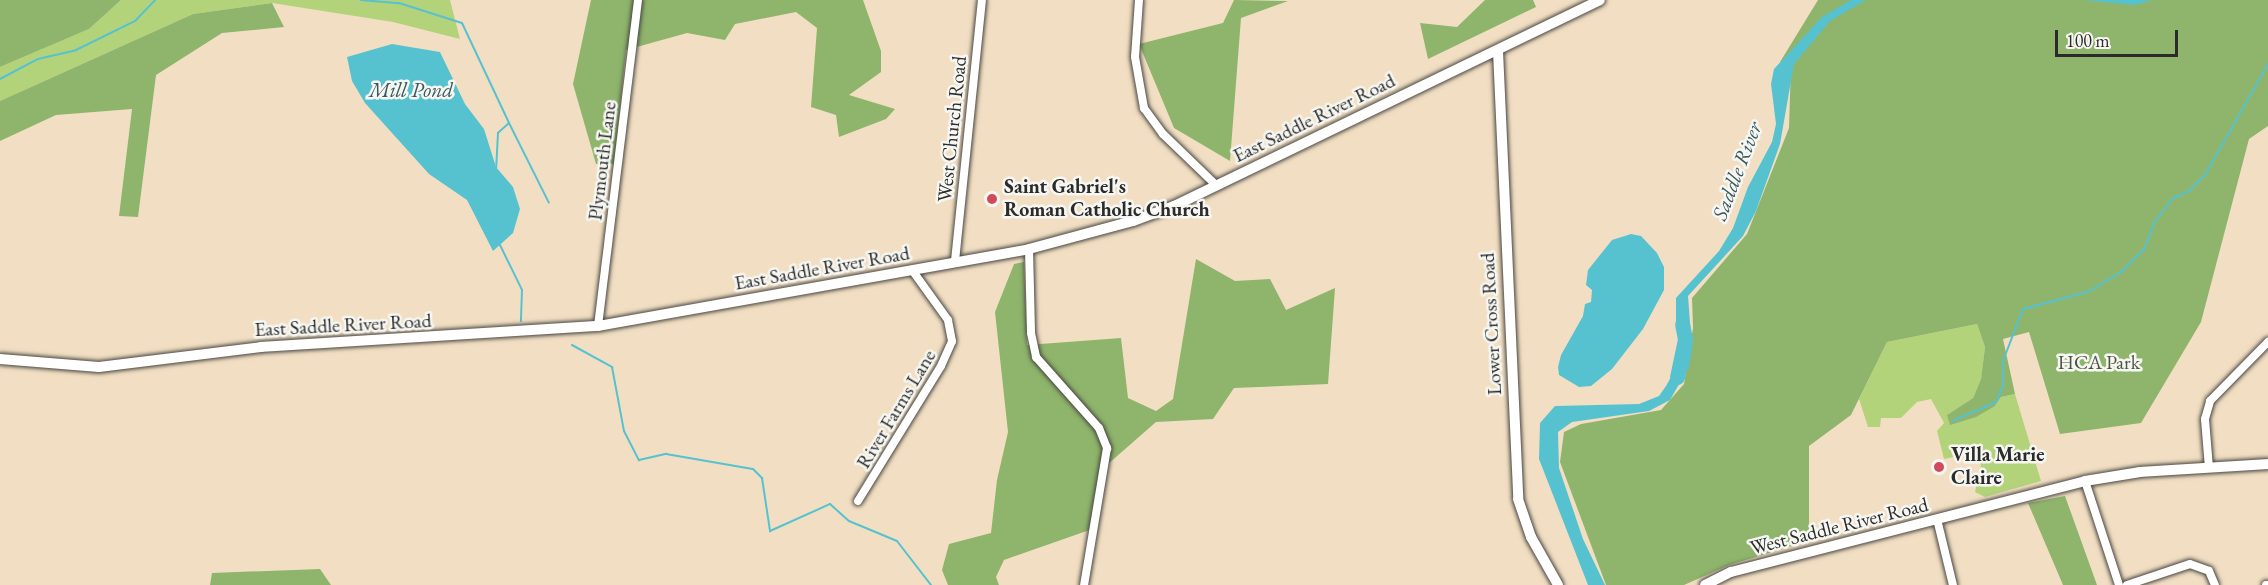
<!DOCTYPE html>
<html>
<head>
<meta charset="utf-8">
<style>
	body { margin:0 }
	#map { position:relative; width:2268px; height:585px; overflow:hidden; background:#f2dfc3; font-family:"EB Garamond",serif }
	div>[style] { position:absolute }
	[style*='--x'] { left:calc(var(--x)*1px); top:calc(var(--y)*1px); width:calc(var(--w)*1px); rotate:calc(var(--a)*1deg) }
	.green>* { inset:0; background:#b3d37b }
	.forest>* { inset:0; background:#8eb56b }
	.water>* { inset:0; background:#56c2d0 }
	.stream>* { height:2px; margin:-1px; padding:0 1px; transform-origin:1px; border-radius:1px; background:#56c2d0 }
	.river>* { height:15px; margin:-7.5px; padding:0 7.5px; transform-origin:7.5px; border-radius:7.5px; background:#56c2d0 }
	.roads { filter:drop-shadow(0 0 2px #494642) drop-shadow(0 0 2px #494642) }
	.minor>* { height:8px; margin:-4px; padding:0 4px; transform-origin:4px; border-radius:4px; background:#fff }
	.tertiary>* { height:10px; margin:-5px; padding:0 5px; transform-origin:5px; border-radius:5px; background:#fff }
	.dots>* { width:16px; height:16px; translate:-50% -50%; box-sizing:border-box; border:3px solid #f6f6f2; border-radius:50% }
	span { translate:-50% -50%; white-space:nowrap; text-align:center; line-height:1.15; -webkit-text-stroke:5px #f6f6f2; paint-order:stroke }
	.street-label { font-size:20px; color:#2b2b2b }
	.poi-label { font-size:20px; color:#2b2b2b; font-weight:700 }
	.left { translate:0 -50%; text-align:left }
	.park-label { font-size:20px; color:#4d553f }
	.water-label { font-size:21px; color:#38585d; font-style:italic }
	.scale { position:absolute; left:2055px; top:30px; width:123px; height:27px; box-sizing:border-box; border:3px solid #2b2b2b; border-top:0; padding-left:8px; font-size:18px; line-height:21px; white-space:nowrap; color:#2b2b2b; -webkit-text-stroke:4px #f6f6f2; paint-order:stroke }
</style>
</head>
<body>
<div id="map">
	<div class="green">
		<i style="clip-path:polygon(121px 0,450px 0,460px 39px,393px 22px,272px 3px,193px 14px,0 101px,0 67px,89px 29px)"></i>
		<i style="clip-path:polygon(1977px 324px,1985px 347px,1981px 379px,1973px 398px,1947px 415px,1995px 406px,2001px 397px,2015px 394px,2041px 481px,1985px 497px,1975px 492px,1981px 466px,1977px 452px,1944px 459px,1937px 431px,1944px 423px,1931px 399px,1917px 402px,1901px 418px,1881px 418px,1880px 427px,1868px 427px,1859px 399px,1887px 342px)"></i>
	</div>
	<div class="forest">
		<i style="clip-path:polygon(0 0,121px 0,89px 29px,0 67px)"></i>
		<i style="clip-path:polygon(591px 0,863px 0,881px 51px,881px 72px,849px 95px,895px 109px,886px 119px,839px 137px,836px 115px,811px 107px,817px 28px,796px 12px,735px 24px,725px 40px,687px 33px,626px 50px,614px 164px,596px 164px,573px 84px)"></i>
		<i style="clip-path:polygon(1234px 0,1288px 1px,1241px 18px,1230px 161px,1174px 128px,1139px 44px,1223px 23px)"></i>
		<i style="clip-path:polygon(1485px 0,1533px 0,1536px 7px,1428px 59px,1420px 23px,1457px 27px)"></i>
		<i style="clip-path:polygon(1818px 0,2268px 0,2268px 126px,2249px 139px,2201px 322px,2141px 423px,2060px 434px,2029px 332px,2003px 339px,2015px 394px,2001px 397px,1995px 406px,1976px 417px,1950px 425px,1947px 415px,1973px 398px,1981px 379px,1985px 347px,1977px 324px,1887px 342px,1851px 415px,1809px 446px,1809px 541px,1729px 565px,1684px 585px,1606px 585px,1560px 462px,1564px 432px,1581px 424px,1661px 410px,1684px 384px,1693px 328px,1692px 298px,1747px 234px,1789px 128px,1791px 63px,1780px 62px)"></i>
		<i style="clip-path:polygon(272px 3px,284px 27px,222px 33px,156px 75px,138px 217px,119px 216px,132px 109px,56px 115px,0 141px,0 101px,193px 14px)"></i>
		<i style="clip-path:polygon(1196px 259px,1235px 281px,1270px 279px,1286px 310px,1335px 288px,1328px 384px,1234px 388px,1213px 419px,1156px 422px,1100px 471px,1098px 527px,1004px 560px,996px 577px,999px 585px,948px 585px,942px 570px,949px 544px,991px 533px,997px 480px,1008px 432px,995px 312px,1014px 264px,1024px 262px,1027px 345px,1121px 338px,1128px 398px,1156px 411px,1173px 399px)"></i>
		<i style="clip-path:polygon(2065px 496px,2097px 585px,2063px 585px,2028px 503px)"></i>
		<i style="clip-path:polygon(320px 569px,331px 585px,210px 585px,212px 573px)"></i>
	</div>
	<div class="water">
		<i style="clip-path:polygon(1851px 0,1866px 0,1830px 21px,1794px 64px,1780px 144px,1756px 211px,1743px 236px,1688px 296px,1692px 349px,1689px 367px,1670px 400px,1649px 411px,1572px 422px,1558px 432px,1559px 468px,1583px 539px,1605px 585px,1588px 585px,1539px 459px,1540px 423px,1555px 406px,1639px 404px,1659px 396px,1666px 386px,1686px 350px,1676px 322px,1676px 298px,1719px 251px,1733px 228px,1748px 187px,1772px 142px,1776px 124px,1771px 84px,1774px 69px,1822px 17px)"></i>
		<i style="clip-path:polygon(2083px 0,2152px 0,2135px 5px)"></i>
		<i style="clip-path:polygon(392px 44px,440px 52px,465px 104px,484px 129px,496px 167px,513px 187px,520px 209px,513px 233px,493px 251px,467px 200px,429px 174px,365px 103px,352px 81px,347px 57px)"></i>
		<i style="clip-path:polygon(1631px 234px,1641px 236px,1657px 253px,1664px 267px,1664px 290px,1643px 329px,1612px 369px,1591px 386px,1579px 387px,1559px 375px,1558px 367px,1561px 355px,1583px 316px,1585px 304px,1591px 302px,1592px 290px,1586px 285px,1588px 270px,1612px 240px)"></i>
	</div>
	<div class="stream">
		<i style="--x:361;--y:0;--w:38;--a:5"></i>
		<i style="--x:399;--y:3;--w:66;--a:17.6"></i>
		<i style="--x:462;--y:23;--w:110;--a:64.8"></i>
		<i style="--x:509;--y:123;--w:15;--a:138"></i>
		<i style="--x:498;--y:133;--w:34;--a:93"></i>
		<i style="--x:0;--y:79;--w:43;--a:-27.8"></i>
		<i style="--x:38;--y:59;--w:39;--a:-13"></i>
		<i style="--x:76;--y:50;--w:66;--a:-26.2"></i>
		<i style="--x:135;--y:21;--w:29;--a:-46"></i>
		<i style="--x:509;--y:123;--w:89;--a:63.4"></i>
		<i style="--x:500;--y:245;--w:50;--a:63.9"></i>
		<i style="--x:522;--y:290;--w:31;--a:92"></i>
		<i style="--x:572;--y:345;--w:46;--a:28.8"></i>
		<i style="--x:612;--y:367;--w:65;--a:79.4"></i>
		<i style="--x:624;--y:431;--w:33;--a:63"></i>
		<i style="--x:639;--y:460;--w:28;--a:-13"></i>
		<i style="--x:666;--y:454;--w:88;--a:9.8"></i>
		<i style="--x:753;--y:469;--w:13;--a:45"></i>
		<i style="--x:762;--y:478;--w:54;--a:81.4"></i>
		<i style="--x:770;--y:531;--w:66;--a:-24.2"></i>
		<i style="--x:830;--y:504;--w:25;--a:42"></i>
		<i style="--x:849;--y:521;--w:52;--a:22.6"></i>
		<i style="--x:897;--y:541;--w:56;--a:52.3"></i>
		<i style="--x:1953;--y:421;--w:47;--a:-23.8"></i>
		<i style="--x:1996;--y:402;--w:17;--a:-66"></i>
		<i style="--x:2003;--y:386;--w:25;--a:-90"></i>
		<i style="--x:2003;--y:361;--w:56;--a:-69"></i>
		<i style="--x:2023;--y:309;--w:67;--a:-14.7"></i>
		<i style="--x:2088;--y:292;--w:37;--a:-31"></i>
		<i style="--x:2120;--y:273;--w:35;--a:-45"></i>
		<i style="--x:2145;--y:248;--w:27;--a:-70"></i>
		<i style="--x:2154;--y:223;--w:31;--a:-53"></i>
		<i style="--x:2173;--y:198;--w:17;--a:-24"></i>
		<i style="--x:2189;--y:191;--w:23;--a:-45"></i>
		<i style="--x:2205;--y:175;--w:128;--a:-60.4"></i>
	</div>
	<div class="river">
		<i style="--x:1677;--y:377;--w:39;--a:-78"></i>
		<i style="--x:1685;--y:339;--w:15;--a:-101"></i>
	</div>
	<div class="roads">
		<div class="minor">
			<i style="--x:1139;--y:0;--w:57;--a:94"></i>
			<i style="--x:1135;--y:57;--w:52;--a:80"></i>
			<i style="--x:1144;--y:108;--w:32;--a:54"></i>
			<i style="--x:1163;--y:134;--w:74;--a:43.9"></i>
			<i style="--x:1029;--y:249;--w:84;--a:88.6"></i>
			<i style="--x:1031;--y:333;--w:25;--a:78"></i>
			<i style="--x:1036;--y:357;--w:95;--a:48.4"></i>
			<i style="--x:1099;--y:428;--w:22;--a:68"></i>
			<i style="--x:1107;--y:448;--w:139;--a:99.5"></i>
			<i style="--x:955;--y:261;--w:262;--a:-84.1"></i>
			<i style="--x:598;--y:326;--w:328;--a:-83"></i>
			<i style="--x:2209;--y:468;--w:49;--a:-94.7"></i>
			<i style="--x:2205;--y:419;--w:19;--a:-74"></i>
			<i style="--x:2210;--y:401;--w:83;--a:-45.5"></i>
			<i style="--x:2085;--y:481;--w:109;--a:71.9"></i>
			<i style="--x:858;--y:501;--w:158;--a:-58.4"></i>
			<i style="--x:941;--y:366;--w:27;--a:-66"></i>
			<i style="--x:952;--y:341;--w:21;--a:-101"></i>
			<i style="--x:948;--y:320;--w:62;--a:-125.8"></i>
			<i style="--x:1937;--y:519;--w:68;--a:76.4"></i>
			<i style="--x:2127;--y:585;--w:66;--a:-18.4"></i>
			<i style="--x:2190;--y:564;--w:20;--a:20"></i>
			<i style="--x:2209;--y:571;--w:15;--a:67"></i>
			<i style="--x:2266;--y:585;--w:2;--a:0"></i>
		</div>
		<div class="tertiary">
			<i style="--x:1498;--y:51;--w:448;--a:87.4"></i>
			<i style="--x:1518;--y:499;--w:40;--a:71.1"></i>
			<i style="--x:1531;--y:537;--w:55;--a:60.6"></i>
			<i style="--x:0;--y:359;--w:99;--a:4.6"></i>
			<i style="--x:99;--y:367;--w:163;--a:-7"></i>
			<i style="--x:261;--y:347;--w:338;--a:-3.6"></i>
			<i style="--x:598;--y:326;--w:438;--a:-10.1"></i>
			<i style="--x:1029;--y:249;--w:108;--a:-15.1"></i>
			<i style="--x:1133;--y:221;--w:44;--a:-20.1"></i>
			<i style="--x:1174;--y:206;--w:473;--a:-25.8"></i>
			<i style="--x:1705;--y:585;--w:29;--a:-27"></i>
			<i style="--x:1731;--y:572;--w:366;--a:-14.4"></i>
			<i style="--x:2085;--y:481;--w:56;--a:-9.3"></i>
			<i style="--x:2140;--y:472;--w:128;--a:-3.6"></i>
		</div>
	</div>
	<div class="dots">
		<i style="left:992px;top:199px;background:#d1495b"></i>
		<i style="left:1939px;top:467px;background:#d1495b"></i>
	</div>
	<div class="street-label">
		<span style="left:1314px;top:118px;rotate:-26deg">East Saddle River Road</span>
		<span style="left:952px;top:129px;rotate:-84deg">West Church Road</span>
		<span style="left:602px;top:161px;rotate:-83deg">Plymouth Lane</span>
		<span style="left:822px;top:268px;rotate:-10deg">East Saddle River Road</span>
		<span style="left:1491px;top:324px;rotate:-93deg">Lower Cross Road</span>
		<span style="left:343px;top:325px;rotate:-3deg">East Saddle River Road</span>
		<span style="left:896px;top:409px;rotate:-59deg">River Farms Lane</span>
		<span style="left:1839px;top:526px;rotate:-14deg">West Saddle River Road</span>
	</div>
	<div class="poi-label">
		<span class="left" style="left:1004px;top:198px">Saint Gabriel's<br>Roman Catholic Church</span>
		<span class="left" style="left:1951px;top:466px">Villa Marie<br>Claire</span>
	</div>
	<div class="park-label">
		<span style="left:2099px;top:362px">HCA Park</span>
	</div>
	<div class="water-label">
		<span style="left:411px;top:90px">Mill Pond</span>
		<span style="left:1737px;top:171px;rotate:-69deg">Saddle River</span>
	</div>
	<div class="scale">100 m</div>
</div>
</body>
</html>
